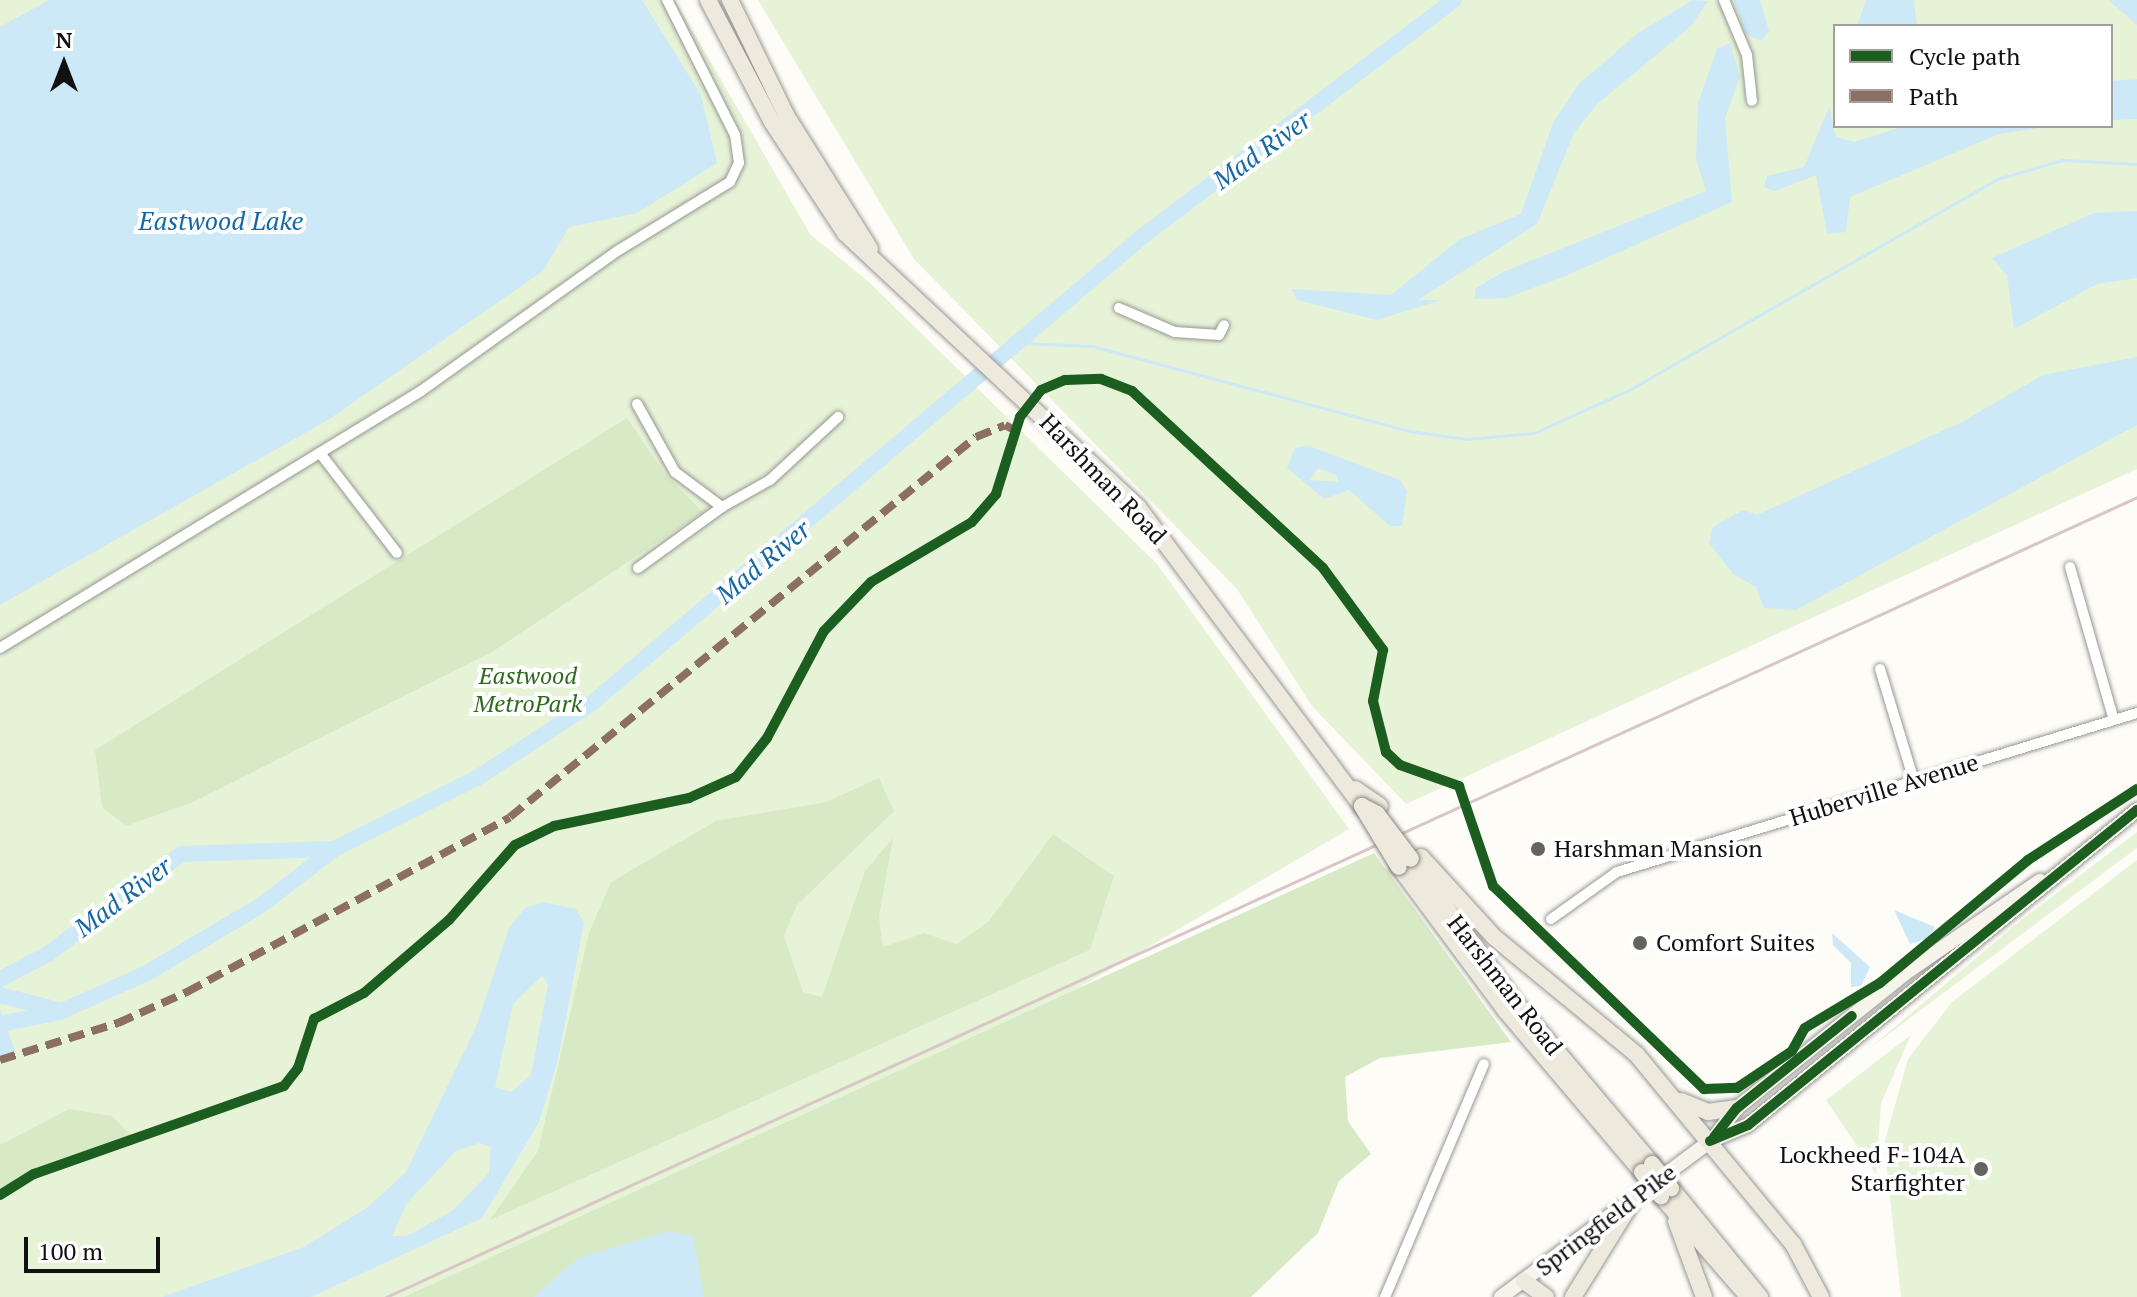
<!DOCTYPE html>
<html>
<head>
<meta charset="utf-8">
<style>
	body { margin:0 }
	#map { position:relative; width:2137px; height:1297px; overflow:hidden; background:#fdfcf7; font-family:"PT Serif",serif }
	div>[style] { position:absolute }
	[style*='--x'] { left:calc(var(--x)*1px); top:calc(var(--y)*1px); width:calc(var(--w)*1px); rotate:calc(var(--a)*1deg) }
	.green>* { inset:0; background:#e7f3d7 }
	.forest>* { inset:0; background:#d8eac5 }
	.water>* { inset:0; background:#cde8f7 }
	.stream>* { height:3px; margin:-1.5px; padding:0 1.5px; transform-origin:1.5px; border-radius:1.5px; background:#cde8f7 }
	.river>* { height:16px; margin:-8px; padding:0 8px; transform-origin:8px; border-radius:8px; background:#cde8f7 }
	.roads { filter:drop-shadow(0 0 2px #979795) drop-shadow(0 0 2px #979795) }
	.street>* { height:10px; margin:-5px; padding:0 5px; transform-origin:5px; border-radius:5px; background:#fffffe }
	.secondary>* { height:14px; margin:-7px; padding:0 7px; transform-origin:7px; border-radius:7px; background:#f6f4eb }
	.primary>* { height:16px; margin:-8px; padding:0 8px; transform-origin:8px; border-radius:8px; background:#ede9dc }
	.rail>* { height:3px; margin:-1.5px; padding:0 1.5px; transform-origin:1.5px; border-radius:1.5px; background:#d9c6c7 }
	.bridges { filter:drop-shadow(0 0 2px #858482) drop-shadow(0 0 2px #858482) }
	.primary-bridge>* { height:16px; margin:-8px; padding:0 8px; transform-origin:8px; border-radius:8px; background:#ede9dc }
	.quiet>* { height:8px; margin-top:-4px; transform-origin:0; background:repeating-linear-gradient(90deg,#8d6e63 0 16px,transparent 0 24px) }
	.cycleway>* { height:10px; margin:-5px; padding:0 5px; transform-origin:5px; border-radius:5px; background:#1b5e20 }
	.dots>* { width:22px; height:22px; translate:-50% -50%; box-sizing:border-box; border:4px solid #fff; border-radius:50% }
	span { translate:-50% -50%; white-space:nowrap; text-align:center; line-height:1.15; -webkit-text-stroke:8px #fff; paint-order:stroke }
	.street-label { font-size:24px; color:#111 }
	.park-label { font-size:24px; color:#2f6b1f; font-style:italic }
	.poi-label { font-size:24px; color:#111 }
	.left { translate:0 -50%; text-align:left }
	.right { translate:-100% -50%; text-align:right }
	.water-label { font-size:26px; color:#1768a6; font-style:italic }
	.legend { position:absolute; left:1833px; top:24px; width:280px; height:104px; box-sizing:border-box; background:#fff; border:2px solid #a0a0a0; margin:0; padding:10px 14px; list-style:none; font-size:24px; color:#111 }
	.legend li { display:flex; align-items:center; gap:16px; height:40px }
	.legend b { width:40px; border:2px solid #a0a0a0 }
	.north { position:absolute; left:24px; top:24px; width:80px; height:80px; -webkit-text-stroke:6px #fff; paint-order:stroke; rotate:0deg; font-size:22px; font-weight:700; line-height:32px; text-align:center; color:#111 }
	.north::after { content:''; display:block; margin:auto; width:28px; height:36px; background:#111; clip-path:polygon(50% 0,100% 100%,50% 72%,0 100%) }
	.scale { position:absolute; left:24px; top:1237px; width:136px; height:36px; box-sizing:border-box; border:4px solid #111; border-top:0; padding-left:10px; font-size:24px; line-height:28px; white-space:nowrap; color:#111; -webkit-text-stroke:6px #fff; paint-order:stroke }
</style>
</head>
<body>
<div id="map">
	<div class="green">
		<i style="clip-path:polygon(0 0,675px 0,810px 234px,870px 283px,1157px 564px,1349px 829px,803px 1150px,462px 1297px,0 1297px)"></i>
		<i style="clip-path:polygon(evenodd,758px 0,2137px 0,2137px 469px,1406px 804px,1312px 706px,1237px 589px,914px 259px,758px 0,1835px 26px,2111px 26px,2111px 126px,1835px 126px,1835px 26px)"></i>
		<i style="clip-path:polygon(2137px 832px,2137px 848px,1870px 1048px,2020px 921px)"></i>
		<i style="clip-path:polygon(2137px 860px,2137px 1297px,1901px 1297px,1884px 1144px,1908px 1059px,1952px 1002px)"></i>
		<i style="clip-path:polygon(1911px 1035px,1881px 1103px,1876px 1174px,1826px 1100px)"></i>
	</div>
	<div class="forest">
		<i style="clip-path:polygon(627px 418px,665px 474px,703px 512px,492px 652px,193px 802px,126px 826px,102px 807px,95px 750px)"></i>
		<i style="clip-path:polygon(879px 778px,894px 811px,797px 905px,784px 936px,803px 992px,822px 997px,865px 871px,893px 838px,879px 917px,883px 947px,924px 933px,957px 944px,989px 921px,1053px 834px,1114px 876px,1090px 950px,490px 1220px,538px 1151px,589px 933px,611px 882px,716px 821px,826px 802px)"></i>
		<i style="clip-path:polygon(1374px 853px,1511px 1042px,1380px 1058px,1345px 1077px,1348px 1121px,1371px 1154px,1339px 1181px,1318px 1233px,1251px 1297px,404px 1297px)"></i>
		<i style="clip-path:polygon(69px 1109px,112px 1116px,131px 1135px,39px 1167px,0 1193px,0 1145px)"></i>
	</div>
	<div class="water">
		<i style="clip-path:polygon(49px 0,642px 0,701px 95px,717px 163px,637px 213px,569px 227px,543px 271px,328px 420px,0 605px,0 27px)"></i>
		<i style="clip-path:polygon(1693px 0,1708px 1px,1691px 26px,1597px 104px,1574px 133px,1537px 224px,1418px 300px,1441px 300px,1377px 320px,1297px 300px,1292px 289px,1391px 295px,1460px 239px,1521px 214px,1553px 123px,1579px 84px,1638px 33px)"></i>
		<i style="clip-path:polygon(1734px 0,1760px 0,1769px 31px,1761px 41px,1746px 34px)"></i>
		<i style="clip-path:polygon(1866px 0,1914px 0,1917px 26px,1857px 26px)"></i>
		<i style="clip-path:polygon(2108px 0,2137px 0,2137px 25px)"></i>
		<i style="clip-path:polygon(1730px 43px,1740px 77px,1725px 118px,1732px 202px,1563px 277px,1506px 298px,1475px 299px,1475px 289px,1503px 272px,1706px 191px,1696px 159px,1698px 103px,1717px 49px)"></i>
		<i style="clip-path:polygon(2137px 79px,2137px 119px,2111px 120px,2111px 81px)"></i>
		<i style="clip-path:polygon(1829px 107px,1836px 137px,1854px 142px,1905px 126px,2052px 126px,1999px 134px,1850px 197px,1846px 232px,1827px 234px,1816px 175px,1775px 191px,1764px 187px,1767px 176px,1804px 167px)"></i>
		<i style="clip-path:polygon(2137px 211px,2137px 278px,2097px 284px,2014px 329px,2007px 275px,1992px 258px,2094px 213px)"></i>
		<i style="clip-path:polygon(2137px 357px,2137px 425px,1796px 610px,1764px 608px,1756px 587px,1733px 574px,1709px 543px,1713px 527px,1743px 510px,1757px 515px,1962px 422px,2043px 375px)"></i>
		<i style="clip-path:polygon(evenodd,1309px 446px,1400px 480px,1407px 491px,1402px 526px,1390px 526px,1349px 490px,1324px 499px,1287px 468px,1295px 448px,1309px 446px,1318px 468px,1336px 475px,1338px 482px,1310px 480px,1318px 468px)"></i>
		<i style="clip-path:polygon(evenodd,543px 902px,576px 909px,584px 922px,558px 1060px,539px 1122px,482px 1218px,311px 1297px,162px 1297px,304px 1247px,368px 1207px,406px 1172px,476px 1027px,509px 928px,525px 908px,543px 902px,542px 976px,548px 984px,531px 1075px,511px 1092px,495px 1087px,513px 1004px,542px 976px,543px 902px,479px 1143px,491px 1147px,489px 1173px,452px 1211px,407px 1236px,392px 1236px,407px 1203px,456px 1151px,479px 1143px)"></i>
		<i style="clip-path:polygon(1894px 910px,1935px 927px,1929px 938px,1910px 944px)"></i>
		<i style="clip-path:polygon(1832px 933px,1870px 967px,1861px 986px,1851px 987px,1851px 963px,1833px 945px)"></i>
		<i style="clip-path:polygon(0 1009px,15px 1051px,0 1056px)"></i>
		<i style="clip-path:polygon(669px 1231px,693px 1236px,704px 1297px,534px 1297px,578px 1258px)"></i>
	</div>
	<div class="stream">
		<i style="--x:1019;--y:343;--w:73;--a:2.4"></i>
		<i style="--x:1092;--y:346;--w:328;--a:15"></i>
		<i style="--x:1409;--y:431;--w:58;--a:8"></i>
		<i style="--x:1466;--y:439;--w:68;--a:-5"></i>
		<i style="--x:1534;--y:433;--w:104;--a:-24.4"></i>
		<i style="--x:1629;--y:390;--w:424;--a:-29.8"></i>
		<i style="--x:1997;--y:179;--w:69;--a:-16.1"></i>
		<i style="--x:2063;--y:160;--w:74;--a:3.1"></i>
	</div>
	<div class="river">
		<i style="--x:0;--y:979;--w:54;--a:-27.5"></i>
		<i style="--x:48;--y:954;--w:166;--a:-36.9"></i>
		<i style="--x:181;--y:854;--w:153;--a:-1.9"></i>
		<i style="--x:334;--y:849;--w:160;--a:-26.4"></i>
		<i style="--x:477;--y:778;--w:137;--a:-33.1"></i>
		<i style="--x:592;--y:703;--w:722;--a:-40.28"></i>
		<i style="--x:1143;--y:236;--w:390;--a:-37.2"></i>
		<i style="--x:0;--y:995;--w:64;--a:14.5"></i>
		<i style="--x:62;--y:1011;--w:93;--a:-24.1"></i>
		<i style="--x:147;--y:973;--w:131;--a:-30.7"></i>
		<i style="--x:260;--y:906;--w:92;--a:-37.5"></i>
		<i style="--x:0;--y:1024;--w:61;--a:-11.3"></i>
	</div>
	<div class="roads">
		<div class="street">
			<i style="--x:1724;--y:0;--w:60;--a:67.3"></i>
			<i style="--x:1747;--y:55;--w:46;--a:83.8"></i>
			<i style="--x:1119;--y:308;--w:61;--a:23.2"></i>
			<i style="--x:1175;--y:332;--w:44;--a:3.9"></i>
			<i style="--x:1219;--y:335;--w:11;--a:-63"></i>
			<i style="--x:637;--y:404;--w:78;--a:60.8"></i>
			<i style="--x:675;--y:472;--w:59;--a:36.7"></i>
			<i style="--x:722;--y:507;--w:55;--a:-29.4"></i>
			<i style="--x:770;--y:480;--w:93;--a:-42.8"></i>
			<i style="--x:320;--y:453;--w:126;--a:52.4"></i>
			<i style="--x:2070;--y:567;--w:159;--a:74"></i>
			<i style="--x:638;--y:568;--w:104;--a:-36"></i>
			<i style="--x:0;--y:648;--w:493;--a:-31.4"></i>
			<i style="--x:421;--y:391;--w:243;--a:-35.5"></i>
			<i style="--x:619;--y:250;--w:130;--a:-31.5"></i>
			<i style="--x:730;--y:182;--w:21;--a:-65"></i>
			<i style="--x:739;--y:163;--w:28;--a:-98"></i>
			<i style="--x:735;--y:135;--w:151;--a:-116.7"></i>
			<i style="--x:1880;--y:669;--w:117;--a:73.1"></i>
			<i style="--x:1551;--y:919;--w:81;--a:-35.5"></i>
			<i style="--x:1617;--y:872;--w:544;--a:-17"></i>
			<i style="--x:1385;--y:1297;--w:253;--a:-67"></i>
		</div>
		<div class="secondary">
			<i style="--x:1712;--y:1140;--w:41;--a:-52"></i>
			<i style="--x:1737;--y:1108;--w:214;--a:-38.7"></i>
			<i style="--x:1904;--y:974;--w:165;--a:-34.4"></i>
			<i style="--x:1501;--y:1297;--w:261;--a:-36.7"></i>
			<i style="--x:1710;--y:1141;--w:41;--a:-22.8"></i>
			<i style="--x:1748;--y:1125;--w:501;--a:-39"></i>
		</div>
		<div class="primary">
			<i style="--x:708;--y:0;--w:138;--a:62.3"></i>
			<i style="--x:772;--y:122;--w:133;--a:56.7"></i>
			<i style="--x:845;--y:233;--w:401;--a:43.1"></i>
			<i style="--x:1138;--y:507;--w:374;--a:53.2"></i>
			<i style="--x:730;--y:0;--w:128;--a:64"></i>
			<i style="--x:786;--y:115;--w:158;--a:57.9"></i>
			<i style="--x:1355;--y:789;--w:30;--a:34"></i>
			<i style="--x:1421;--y:857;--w:108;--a:47.6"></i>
			<i style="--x:1494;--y:937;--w:185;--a:39.5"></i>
			<i style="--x:1637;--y:1055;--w:245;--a:50.5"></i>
			<i style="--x:1793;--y:1244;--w:60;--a:62.2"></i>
			<i style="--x:1412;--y:861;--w:176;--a:53.8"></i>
			<i style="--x:1516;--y:1003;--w:211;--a:49.8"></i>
			<i style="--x:1399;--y:867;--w:179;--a:53.4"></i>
			<i style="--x:1506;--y:1011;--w:211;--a:49.8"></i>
			<i style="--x:1681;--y:1101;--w:29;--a:22"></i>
			<i style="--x:1708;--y:1112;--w:29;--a:-8"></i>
			<i style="--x:1671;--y:1188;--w:141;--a:50.8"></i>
			<i style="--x:1661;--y:1196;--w:130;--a:49.1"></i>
			<i style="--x:1676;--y:1221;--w:81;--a:69.8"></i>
			<i style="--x:1524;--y:1281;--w:27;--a:36"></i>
			<i style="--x:1573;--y:1297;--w:115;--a:-58.1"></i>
		</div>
	</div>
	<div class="rail">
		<i style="--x:386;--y:1297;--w:1925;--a:-24.55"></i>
	</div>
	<div class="bridges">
		<div class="primary-bridge">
			<i style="--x:1362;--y:806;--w:17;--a:28"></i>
			<i style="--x:1377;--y:814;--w:56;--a:52.9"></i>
			<i style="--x:1362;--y:806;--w:71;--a:58.8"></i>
			<i style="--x:1652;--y:1164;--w:31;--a:52"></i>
			<i style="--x:1642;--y:1172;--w:31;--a:52"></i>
		</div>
	</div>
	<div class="quiet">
		<i style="--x:0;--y:1060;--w:124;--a:-17.4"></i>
		<i style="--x:118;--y:1023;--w:76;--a:-24.2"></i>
		<i style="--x:187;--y:992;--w:367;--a:-28.4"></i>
		<i style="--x:510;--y:817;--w:601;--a:-39.2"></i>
		<i style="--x:976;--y:437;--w:31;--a:-22"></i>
		<i style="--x:1005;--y:425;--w:13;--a:29"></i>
	</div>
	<div class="cycleway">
		<i style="--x:1714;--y:1137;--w:37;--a:-52"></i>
		<i style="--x:1737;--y:1108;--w:147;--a:-38.7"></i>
		<i style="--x:1710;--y:1141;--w:41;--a:-22.8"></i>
		<i style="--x:1748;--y:1125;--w:501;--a:-39"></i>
		<i style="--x:0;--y:1195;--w:40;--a:-32"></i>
		<i style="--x:34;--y:1174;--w:265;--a:-19.4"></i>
		<i style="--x:284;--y:1086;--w:23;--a:-52"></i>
		<i style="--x:298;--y:1068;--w:52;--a:-71.9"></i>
		<i style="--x:314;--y:1019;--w:56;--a:-27.5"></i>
		<i style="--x:364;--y:993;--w:112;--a:-40.7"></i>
		<i style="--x:449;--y:920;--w:100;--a:-48.7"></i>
		<i style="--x:515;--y:845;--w:43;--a:-26"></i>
		<i style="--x:554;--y:826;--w:138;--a:-11.7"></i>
		<i style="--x:689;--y:798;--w:51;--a:-24.1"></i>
		<i style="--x:736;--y:777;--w:50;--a:-51.5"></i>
		<i style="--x:767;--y:738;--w:121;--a:-62"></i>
		<i style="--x:824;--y:631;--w:68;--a:-46.2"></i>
		<i style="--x:871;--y:582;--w:117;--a:-30.7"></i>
		<i style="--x:972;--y:522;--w:37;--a:-49"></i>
		<i style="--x:996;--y:494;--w:81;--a:-72.7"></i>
		<i style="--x:1020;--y:417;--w:34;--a:-52"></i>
		<i style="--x:1041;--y:390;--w:26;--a:-23"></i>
		<i style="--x:1065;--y:380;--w:36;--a:-2"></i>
		<i style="--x:1101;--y:379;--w:33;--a:21"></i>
		<i style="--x:1132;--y:391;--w:260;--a:42.8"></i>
		<i style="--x:1323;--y:568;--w:102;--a:53.8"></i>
		<i style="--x:1383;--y:650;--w:52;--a:101.1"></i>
		<i style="--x:1373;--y:701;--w:53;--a:75.7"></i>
		<i style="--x:1386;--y:752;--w:19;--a:43"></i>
		<i style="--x:1400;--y:765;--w:63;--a:19.6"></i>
		<i style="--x:1459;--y:786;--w:106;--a:71.2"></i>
		<i style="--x:1493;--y:886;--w:293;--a:43.9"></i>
		<i style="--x:1704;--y:1089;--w:33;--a:-2"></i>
		<i style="--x:1737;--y:1088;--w:66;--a:-33.9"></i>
		<i style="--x:1792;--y:1051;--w:26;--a:-61"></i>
		<i style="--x:1805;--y:1028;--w:87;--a:-31"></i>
		<i style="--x:1880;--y:983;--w:192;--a:-39.7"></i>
		<i style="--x:2028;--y:860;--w:130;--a:-33.1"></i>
	</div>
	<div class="dots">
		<i style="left:1538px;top:849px;background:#646362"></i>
		<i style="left:1640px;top:943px;background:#646362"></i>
		<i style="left:1981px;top:1169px;background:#646362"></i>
	</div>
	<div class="street-label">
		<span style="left:1103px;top:479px;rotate:46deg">Harshman Road</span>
		<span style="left:1884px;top:790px;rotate:-17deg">Huberville Avenue</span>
		<span style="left:1505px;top:985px;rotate:52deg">Harshman Road</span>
		<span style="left:1606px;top:1220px;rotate:-37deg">Springfield Pike</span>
	</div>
	<div class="park-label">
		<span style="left:528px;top:690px">Eastwood<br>MetroPark</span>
	</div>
	<div class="poi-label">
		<span class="left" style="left:1554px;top:849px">Harshman Mansion</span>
		<span class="left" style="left:1656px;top:943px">Comfort Suites</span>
		<span class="right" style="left:1965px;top:1169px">Lockheed F-104A<br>Starfighter</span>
	</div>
	<div class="water-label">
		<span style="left:1262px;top:150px;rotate:-36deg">Mad River</span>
		<span style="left:221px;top:221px">Eastwood Lake</span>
		<span style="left:763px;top:562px;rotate:-40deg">Mad River</span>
		<span style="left:123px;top:897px;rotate:-37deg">Mad River</span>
	</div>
	<ul class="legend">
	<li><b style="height:10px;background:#1b5e20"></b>Cycle path</li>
	<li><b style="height:10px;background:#8d6e63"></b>Path</li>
	</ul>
	<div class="north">N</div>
	<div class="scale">100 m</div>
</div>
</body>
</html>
